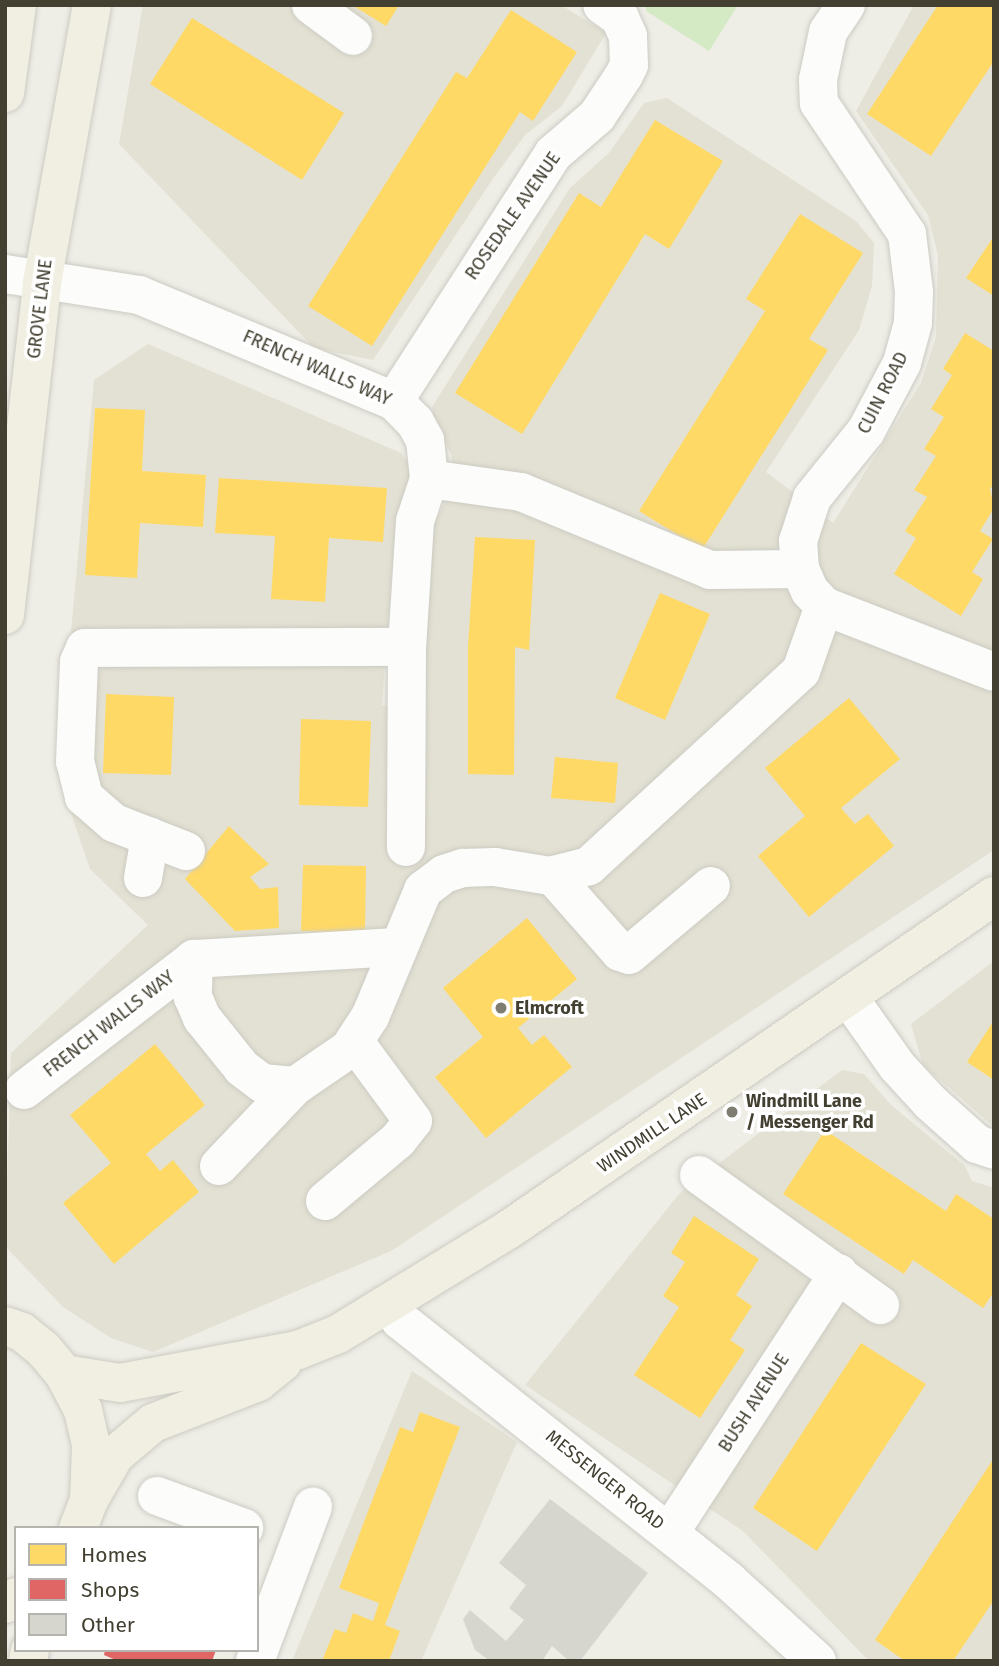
<!DOCTYPE html>
<html>
<head>
<meta charset="utf-8">
<style>
	body { margin:0 }
	#map { position:relative; width:999px; height:1666px; overflow:hidden; background:#eeede6; font-family:"Fira Sans",sans-serif }
	div>[style] { position:absolute }
	[style*='--x'] { left:calc(var(--x)*1px); top:calc(var(--y)*1px); width:calc(var(--w)*1px); rotate:calc(var(--a)*1deg) }
	.residential>* { inset:0; background:#e3e1d3 }
	.green>* { inset:0; background:#d4eac4 }
	.homes>* { inset:0; background:#ffd966 }
	.shops>* { inset:0; background:#e06666 }
	.building>* { inset:0; background:#d7d6ce }
	.roads { filter:drop-shadow(0 0 2px #cccbc3) drop-shadow(0 0 2px #cccbc3) }
	.minor>* { height:38px; margin:-19px; padding:0 19px; transform-origin:19px; border-radius:19px; background:#fcfcfb }
	.major>* { height:38px; margin:-19px; padding:0 19px; transform-origin:19px; border-radius:19px; background:#f0efe2 }
	.dots>* { width:19px; height:19px; translate:-50% -50%; box-sizing:border-box; border:4px solid #fff; border-radius:50% }
	span { translate:-50% -50%; white-space:nowrap; text-align:center; line-height:1.15; -webkit-text-stroke:7px #fff; paint-order:stroke }
	.street-label { font-size:18px; color:#434032 }
	.poi-label { font-size:18px; color:#434032; font-weight:700 }
	.left { translate:0 -50%; text-align:left }
	.frame { position:absolute; inset:0; border:7px solid #434032; pointer-events:none }
	.legend { position:absolute; left:14px; top:1526px; width:245px; height:126px; box-sizing:border-box; background:#fff; border:2px solid #b4b3ad; margin:0; padding:9px 12px; list-style:none; font-size:21px; color:#434032 }
	.legend li { display:flex; align-items:center; gap:14px; height:35px }
	.legend b { width:35px; border:2px solid #b4b3ad }
</style>
</head>
<body>
<div id="map">
	<div class="residential">
		<i style="clip-path:polygon(143px 5px,561px 5px,606px 33px,562px 106px,525px 135px,492px 180px,373px 360px,314px 348px,119px 144px)"></i>
		<i style="clip-path:polygon(914px 5px,994px 5px,994px 850px,391px 1251px,153px 1352px,111px 1338px,63px 1307px,5px 1246px,11px 1053px,148px 925px,90px 869px,58px 775px,94px 380px,148px 344px,401px 453px,413px 470px,395px 531px,382px 705px,422px 710px,429px 537px,455px 479px,451px 454px,434px 423px,432px 407px,570px 188px,609px 153px,644px 103px,667px 98px,856px 221px,874px 243px,872px 286px,859px 330px,766px 472px,833px 523px,921px 383px,936px 337px,938px 255px,928px 215px,856px 111px)"></i>
		<i style="clip-path:polygon(994px 961px,994px 1127px,923px 1065px,911px 1024px)"></i>
		<i style="clip-path:polygon(842px 1070px,864px 1074px,891px 1105px,965px 1166px,972px 1181px,994px 1188px,994px 1661px,869px 1661px,743px 1531px,525px 1385px,680px 1193px)"></i>
		<i style="clip-path:polygon(412px 1371px,517px 1442px,421px 1661px,292px 1661px)"></i>
	</div>
	<div class="green">
		<i style="clip-path:polygon(645px 5px,738px 5px,709px 51px,646px 11px)"></i>
	</div>
	<div class="homes">
		<i style="clip-path:polygon(352px 5px,399px 5px,386px 26px)"></i>
		<i style="clip-path:polygon(938px 5px,994px 5px,994px 61px,931px 156px,867px 114px)"></i>
		<i style="clip-path:polygon(511px 10px,577px 52px,533px 121px,520px 112px,372px 346px,308px 306px,456px 72px,467px 78px)"></i>
		<i style="clip-path:polygon(192px 18px,344px 113px,302px 180px,150px 84px)"></i>
		<i style="clip-path:polygon(655px 120px,723px 161px,669px 249px,645px 234px,522px 434px,455px 393px,579px 193px,601px 207px)"></i>
		<i style="clip-path:polygon(800px 214px,863px 253px,809px 339px,828px 350px,702px 550px,639px 511px,765px 311px,746px 299px)"></i>
		<i style="clip-path:polygon(994px 236px,994px 296px,966px 278px)"></i>
		<i style="clip-path:polygon(965px 333px,994px 351px,994px 483px,990px 489px,994px 508px,980px 531px,993px 539px,972px 572px,983px 579px,961px 616px,894px 574px,916px 538px,905px 531px,927px 497px,914px 490px,936px 456px,924px 449px,944px 417px,931px 409px,952px 375px,943px 369px)"></i>
		<i style="clip-path:polygon(95px 408px,145px 410px,142px 471px,206px 475px,203px 527px,140px 523px,137px 578px,85px 575px)"></i>
		<i style="clip-path:polygon(219px 478px,387px 488px,383px 542px,329px 538px,325px 602px,271px 599px,275px 536px,215px 533px)"></i>
		<i style="clip-path:polygon(475px 537px,535px 540px,529px 650px,515px 647px,514px 775px,468px 774px,468px 647px)"></i>
		<i style="clip-path:polygon(660px 593px,710px 614px,665px 720px,615px 698px)"></i>
		<i style="clip-path:polygon(106px 694px,174px 697px,171px 775px,103px 773px)"></i>
		<i style="clip-path:polygon(849px 698px,900px 759px,841px 808px,855px 824px,868px 814px,894px 846px,809px 917px,758px 856px,805px 816px,765px 768px)"></i>
		<i style="clip-path:polygon(301px 719px,371px 721px,368px 807px,299px 805px)"></i>
		<i style="clip-path:polygon(555px 757px,618px 763px,615px 803px,551px 798px)"></i>
		<i style="clip-path:polygon(229px 826px,269px 864px,250px 877px,260px 889px,278px 887px,279px 928px,235px 931px,185px 879px)"></i>
		<i style="clip-path:polygon(303px 865px,366px 866px,365px 932px,301px 931px)"></i>
		<i style="clip-path:polygon(527px 918px,577px 979px,518px 1028px,532px 1045px,544px 1035px,572px 1067px,486px 1138px,435px 1077px,483px 1037px,443px 988px)"></i>
		<i style="clip-path:polygon(994px 1020px,994px 1080px,967px 1062px)"></i>
		<i style="clip-path:polygon(155px 1044px,205px 1105px,146px 1154px,160px 1171px,173px 1160px,199px 1192px,114px 1264px,63px 1203px,111px 1163px,70px 1115px)"></i>
		<i style="clip-path:polygon(825px 1130px,946px 1211px,956px 1194px,994px 1219px,994px 1292px,983px 1308px,913px 1260px,904px 1274px,783px 1194px)"></i>
		<i style="clip-path:polygon(694px 1216px,759px 1259px,736px 1295px,752px 1306px,730px 1340px,745px 1350px,700px 1418px,634px 1375px,679px 1307px,663px 1296px,685px 1262px,671px 1253px)"></i>
		<i style="clip-path:polygon(861px 1343px,926px 1384px,817px 1551px,753px 1508px)"></i>
		<i style="clip-path:polygon(420px 1412px,460px 1427px,385px 1625px,400px 1631px,389px 1661px,322px 1661px,335px 1629px,346px 1633px,353px 1613px,373px 1621px,379px 1603px,339px 1588px,400px 1427px,413px 1432px)"></i>
		<i style="clip-path:polygon(994px 1458px,994px 1600px,953px 1661px,905px 1661px,875px 1640px)"></i>
	</div>
	<div class="shops">
		<i style="clip-path:polygon(105px 1650px,216px 1650px,212px 1661px,118px 1661px,104px 1655px)"></i>
	</div>
	<div class="building">
		<i style="clip-path:polygon(550px 1499px,648px 1573px,580px 1661px,569px 1661px,552px 1646px,542px 1661px,490px 1661px,475px 1650px,463px 1619px,470px 1610px,506px 1641px,524px 1620px,509px 1608px,526px 1585px,499px 1563px)"></i>
	</div>
	<div class="roads">
		<div class="minor">
			<i style="--x:311;--y:5;--w:52;--a:36.4"></i>
			<i style="--x:846;--y:5;--w:32;--a:124"></i>
			<i style="--x:828;--y:32;--w:49;--a:101.8"></i>
			<i style="--x:818;--y:80;--w:23;--a:88"></i>
			<i style="--x:819;--y:103;--w:158;--a:56.1"></i>
			<i style="--x:907;--y:234;--w:58;--a:83.1"></i>
			<i style="--x:914;--y:292;--w:31;--a:92"></i>
			<i style="--x:913;--y:323;--w:41;--a:105.4"></i>
			<i style="--x:902;--y:363;--w:77;--a:117.9"></i>
			<i style="--x:866;--y:431;--w:86;--a:128.9"></i>
			<i style="--x:812;--y:498;--w:45;--a:108"></i>
			<i style="--x:798;--y:541;--w:28;--a:86"></i>
			<i style="--x:800;--y:569;--w:24;--a:66"></i>
			<i style="--x:810;--y:591;--w:21;--a:47"></i>
			<i style="--x:824;--y:606;--w:182;--a:21.2"></i>
			<i style="--x:5;--y:274;--w:136;--a:8.9"></i>
			<i style="--x:139;--y:295;--w:276;--a:22.6"></i>
			<i style="--x:394;--y:401;--w:30;--a:45"></i>
			<i style="--x:415;--y:422;--w:21;--a:61"></i>
			<i style="--x:425;--y:440;--w:39;--a:84"></i>
			<i style="--x:429;--y:479;--w:44;--a:108.4"></i>
			<i style="--x:415;--y:521;--w:126;--a:93.6"></i>
			<i style="--x:407;--y:647;--w:200;--a:90.3"></i>
			<i style="--x:394;--y:401;--w:294;--a:-57.2"></i>
			<i style="--x:553;--y:154;--w:58;--a:-40.8"></i>
			<i style="--x:597;--y:116;--w:49;--a:-56.6"></i>
			<i style="--x:624;--y:75;--w:11;--a:-63"></i>
			<i style="--x:629;--y:65;--w:29;--a:-92"></i>
			<i style="--x:628;--y:36;--w:20;--a:-114"></i>
			<i style="--x:620;--y:18;--w:22;--a:-144"></i>
			<i style="--x:429;--y:479;--w:93;--a:8"></i>
			<i style="--x:521;--y:492;--w:204;--a:22.4"></i>
			<i style="--x:710;--y:570;--w:90;--a:-0.6"></i>
			<i style="--x:186;--y:851;--w:77;--a:-158.7"></i>
			<i style="--x:114;--y:823;--w:40;--a:-139"></i>
			<i style="--x:84;--y:797;--w:36;--a:-104"></i>
			<i style="--x:75;--y:762;--w:100;--a:-87.7"></i>
			<i style="--x:79;--y:662;--w:15;--a:-67"></i>
			<i style="--x:85;--y:648;--w:322;--a:-0.2"></i>
			<i style="--x:553;--y:876;--w:101;--a:48.6"></i>
			<i style="--x:620;--y:952;--w:9;--a:18"></i>
			<i style="--x:629;--y:955;--w:107;--a:-40.1"></i>
			<i style="--x:143;--y:878;--w:42;--a:-80.3"></i>
			<i style="--x:194;--y:959;--w:205;--a:-3.4"></i>
			<i style="--x:849;--y:998;--w:83;--a:54.8"></i>
			<i style="--x:897;--y:1066;--w:50;--a:47.4"></i>
			<i style="--x:931;--y:1103;--w:62;--a:41.7"></i>
			<i style="--x:977;--y:1144;--w:18;--a:19"></i>
			<i style="--x:24;--y:1090;--w:215;--a:-37.6"></i>
			<i style="--x:194;--y:959;--w:38;--a:92"></i>
			<i style="--x:193;--y:997;--w:23;--a:67"></i>
			<i style="--x:202;--y:1018;--w:64;--a:51.3"></i>
			<i style="--x:242;--y:1068;--w:25;--a:37"></i>
			<i style="--x:262;--y:1083;--w:33;--a:5"></i>
			<i style="--x:295;--y:1086;--w:65;--a:-34.4"></i>
			<i style="--x:349;--y:1049;--w:38;--a:-57"></i>
			<i style="--x:370;--y:1017;--w:138;--a:-67.3"></i>
			<i style="--x:423;--y:890;--w:26;--a:-37"></i>
			<i style="--x:444;--y:874;--w:20;--a:-18"></i>
			<i style="--x:463;--y:868;--w:32;--a:-2"></i>
			<i style="--x:495;--y:867;--w:56;--a:9.3"></i>
			<i style="--x:550;--y:876;--w:40;--a:-14.4"></i>
			<i style="--x:589;--y:866;--w:288;--a:-42.6"></i>
			<i style="--x:801;--y:671;--w:69;--a:-70.5"></i>
			<i style="--x:219;--y:1166;--w:110;--a:-46.5"></i>
			<i style="--x:699;--y:1175;--w:223;--a:35.7"></i>
			<i style="--x:325;--y:1201;--w:95;--a:-39.9"></i>
			<i style="--x:398;--y:1140;--w:24;--a:-52"></i>
			<i style="--x:413;--y:1121;--w:99;--a:-126.4"></i>
			<i style="--x:392;--y:1303;--w:19;--a:65"></i>
			<i style="--x:400;--y:1320;--w:420;--a:38.4"></i>
			<i style="--x:729;--y:1581;--w:119;--a:42.3"></i>
			<i style="--x:157;--y:1496;--w:93;--a:20.2"></i>
			<i style="--x:670;--y:1532;--w:309;--a:-56.9"></i>
			<i style="--x:255;--y:1661;--w:165;--a:-69.4"></i>
		</div>
		<div class="major">
			<i style="--x:5;--y:93;--w:89;--a:-82.2"></i>
			<i style="--x:5;--y:615;--w:334;--a:-83.6"></i>
			<i style="--x:42;--y:283;--w:282;--a:-79.8"></i>
			<i style="--x:5;--y:1326;--w:18;--a:19"></i>
			<i style="--x:22;--y:1332;--w:28;--a:39"></i>
			<i style="--x:44;--y:1350;--w:31;--a:50"></i>
			<i style="--x:64;--y:1374;--w:41;--a:62.2"></i>
			<i style="--x:83;--y:1410;--w:37;--a:77"></i>
			<i style="--x:91;--y:1446;--w:54;--a:92.1"></i>
			<i style="--x:89;--y:1500;--w:30;--a:111"></i>
			<i style="--x:64;--y:1374;--w:57;--a:9.1"></i>
			<i style="--x:120;--y:1383;--w:181;--a:-10.5"></i>
			<i style="--x:298;--y:1350;--w:43;--a:-21.8"></i>
			<i style="--x:338;--y:1334;--w:199;--a:-31.5"></i>
			<i style="--x:508;--y:1230;--w:590;--a:-34.5"></i>
			<i style="--x:89;--y:1500;--w:52;--a:-60"></i>
			<i style="--x:115;--y:1455;--w:50;--a:-40.1"></i>
			<i style="--x:153;--y:1423;--w:113;--a:-21.3"></i>
			<i style="--x:258;--y:1382;--w:32;--a:-39"></i>
			<i style="--x:5;--y:1604;--w:13;--a:-32"></i>
			<i style="--x:28;--y:1661;--w:11;--a:-80"></i>
		</div>
	</div>
	<div class="dots">
		<i style="left:501px;top:1008px;background:#7f7d71"></i>
		<i style="left:732px;top:1112px;background:#7f7d71"></i>
	</div>
	<div class="street-label">
		<span style="left:513px;top:216px;rotate:-55deg">ROSEDALE AVENUE</span>
		<span style="left:40px;top:309px;rotate:-83deg">GROVE LANE</span>
		<span style="left:317px;top:368px;rotate:24deg">FRENCH WALLS WAY</span>
		<span style="left:883px;top:393px;rotate:-63deg">CUIN ROAD</span>
		<span style="left:109px;top:1024px;rotate:-38deg">FRENCH WALLS WAY</span>
		<span style="left:652px;top:1133px;rotate:-34deg">WINDMILL LANE</span>
		<span style="left:754px;top:1403px;rotate:-57deg">BUSH AVENUE</span>
		<span style="left:605px;top:1480px;rotate:39deg">MESSENGER ROAD</span>
	</div>
	<div class="poi-label">
		<span class="left" style="left:515px;top:1008px">Elmcroft</span>
		<span class="left" style="left:746px;top:1112px">Windmill Lane<br>/ Messenger Rd</span>
	</div>
	<div class="frame"></div>
	<ul class="legend">
	<li><b style="height:19px;background:#ffd966"></b>Homes</li>
	<li><b style="height:19px;background:#e06666"></b>Shops</li>
	<li><b style="height:19px;background:#d7d6ce"></b>Other</li>
	</ul>
</div>
</body>
</html>
